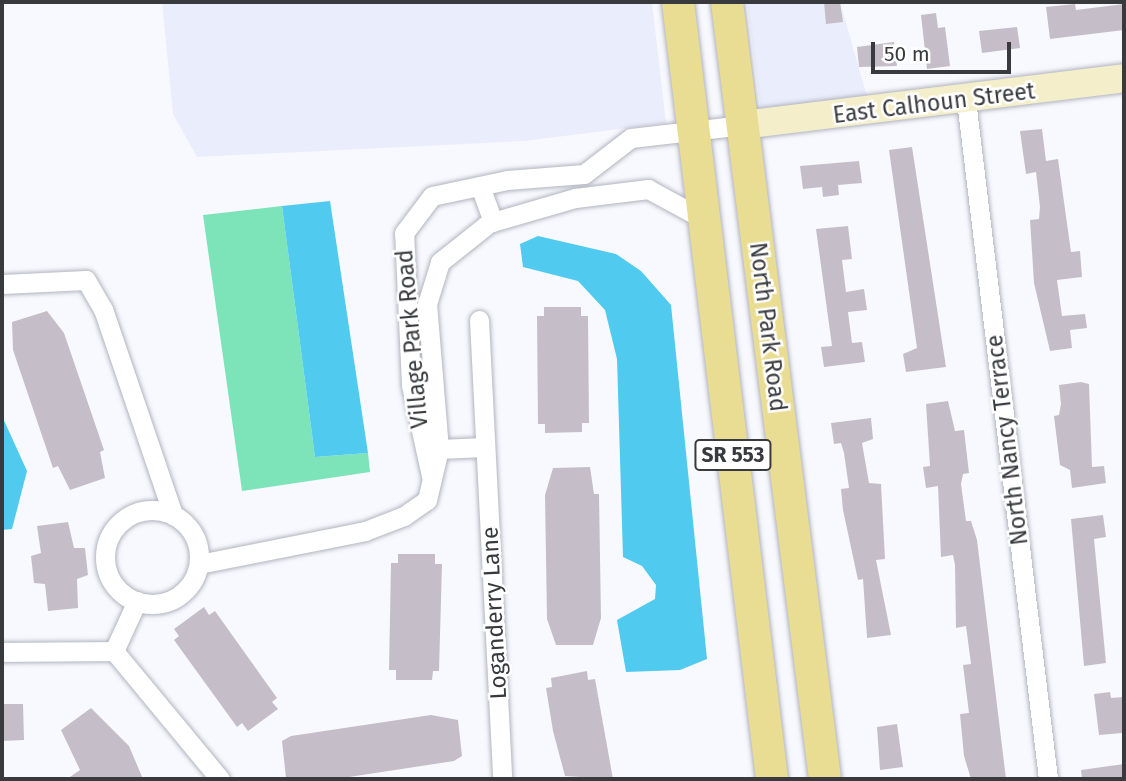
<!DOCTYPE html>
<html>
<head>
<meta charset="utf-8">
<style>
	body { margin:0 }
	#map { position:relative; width:1126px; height:781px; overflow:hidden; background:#f8f9fe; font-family:"Fira Sans",sans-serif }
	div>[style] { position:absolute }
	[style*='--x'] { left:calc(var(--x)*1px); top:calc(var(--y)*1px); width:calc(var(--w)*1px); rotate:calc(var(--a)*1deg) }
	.built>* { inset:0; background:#eaedfc }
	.green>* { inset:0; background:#7de4b9 }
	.water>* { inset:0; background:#50caee }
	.building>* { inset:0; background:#c5bec8 }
	.roads { filter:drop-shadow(0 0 2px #b1b4bf) drop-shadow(0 0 2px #b1b4bf) }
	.street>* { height:19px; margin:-9.5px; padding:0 9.5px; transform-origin:9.5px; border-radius:9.5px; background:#fff }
	.street>.ring { margin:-9.5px; padding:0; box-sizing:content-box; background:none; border:19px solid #fff; border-radius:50% }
	.secondary>* { height:28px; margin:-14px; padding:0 14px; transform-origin:14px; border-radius:14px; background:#f4eeca }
	.primary>* { height:32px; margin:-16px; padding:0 16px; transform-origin:16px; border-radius:16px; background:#e9dd94 }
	span { translate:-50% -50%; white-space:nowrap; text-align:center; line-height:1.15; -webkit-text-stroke:5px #fff; paint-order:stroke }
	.shield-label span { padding:2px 5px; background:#fff; border:2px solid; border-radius:5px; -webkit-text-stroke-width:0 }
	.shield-label { font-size:21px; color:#393a3e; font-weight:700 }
	.street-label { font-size:23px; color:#393a3e }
	.frame { position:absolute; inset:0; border:4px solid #393a3e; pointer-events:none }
	.scale { position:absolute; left:871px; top:42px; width:140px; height:32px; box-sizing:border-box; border:4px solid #393a3e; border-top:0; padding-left:9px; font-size:21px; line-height:24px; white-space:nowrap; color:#393a3e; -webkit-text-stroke:5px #fff; paint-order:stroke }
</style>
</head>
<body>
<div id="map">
	<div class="built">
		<i style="clip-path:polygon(162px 2px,652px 2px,666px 123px,525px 141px,197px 157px,173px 114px)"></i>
		<i style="clip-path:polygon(747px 2px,840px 2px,868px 100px,761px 112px)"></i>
	</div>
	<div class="green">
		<i style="clip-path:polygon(282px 206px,315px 457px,368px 453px,370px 472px,242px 491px,203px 215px)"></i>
	</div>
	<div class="water">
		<i style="clip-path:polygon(330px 201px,368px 453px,315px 457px,282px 206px)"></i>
		<i style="clip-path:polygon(538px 236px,616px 254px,641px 271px,671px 305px,707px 659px,680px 670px,626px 672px,617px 620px,655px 599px,656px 585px,642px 566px,623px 557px,617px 359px,605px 310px,578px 281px,523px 267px,520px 244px)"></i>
		<i style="clip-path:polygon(2px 416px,27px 471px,12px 529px,2px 530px)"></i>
	</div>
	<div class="building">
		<i style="clip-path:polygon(824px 2px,840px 2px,843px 22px,826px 24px)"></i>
		<i style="clip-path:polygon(1075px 4px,1076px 10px,1124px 4px,1124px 30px,1050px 39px,1046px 7px)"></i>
		<i style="clip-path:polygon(936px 13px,938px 28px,945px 27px,950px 66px,927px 69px,921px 15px)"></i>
		<i style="clip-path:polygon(1017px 27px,1020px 48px,982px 53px,979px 31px)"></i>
		<i style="clip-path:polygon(894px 42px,897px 66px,859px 67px,857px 47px)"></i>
		<i style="clip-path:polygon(1042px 129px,1046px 161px,1058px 159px,1071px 252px,1080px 251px,1082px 277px,1057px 280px,1062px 316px,1085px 314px,1087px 328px,1070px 330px,1072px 348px,1050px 351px,1034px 283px,1030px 220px,1039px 219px,1040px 207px,1036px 172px,1026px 174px,1020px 131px)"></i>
		<i style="clip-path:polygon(912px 147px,946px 367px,906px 372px,903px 354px,917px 348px,889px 150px)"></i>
		<i style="clip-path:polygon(859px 161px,862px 183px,838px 185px,839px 195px,823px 197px,822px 187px,803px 189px,800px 166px)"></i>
		<i style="clip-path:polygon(848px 226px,852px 259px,842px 260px,846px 292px,864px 289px,867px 310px,848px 312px,852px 343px,862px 342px,865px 362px,824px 367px,821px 347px,832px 346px,816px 229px)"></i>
		<i style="clip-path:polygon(544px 307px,581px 307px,581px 316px,588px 316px,589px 423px,582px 423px,582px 432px,545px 433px,545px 424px,538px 424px,537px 316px,544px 316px)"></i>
		<i style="clip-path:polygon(47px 311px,64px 333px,104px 450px,100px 452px,105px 478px,70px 490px,58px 466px,53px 468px,13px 350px,12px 322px)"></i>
		<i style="clip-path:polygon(1081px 382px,1089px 384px,1092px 467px,1104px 466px,1106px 483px,1072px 488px,1070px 470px,1060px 465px,1054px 416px,1059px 415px,1061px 404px,1059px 385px)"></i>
		<i style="clip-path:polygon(948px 401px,955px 431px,964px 430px,969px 473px,963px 474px,961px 484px,966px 521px,971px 521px,977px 540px,1006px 779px,971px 779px,964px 756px,960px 714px,969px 713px,963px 665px,971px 664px,966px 626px,956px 628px,955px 565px,953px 555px,941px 557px,938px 486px,926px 488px,923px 467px,930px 466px,926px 404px)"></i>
		<i style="clip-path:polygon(871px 418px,873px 439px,862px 443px,869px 483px,881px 484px,885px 559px,876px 560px,891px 635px,867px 638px,863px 579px,858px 580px,843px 510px,841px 489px,849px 488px,844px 453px,841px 443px,834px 444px,831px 423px)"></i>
		<i style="clip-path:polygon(590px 467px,594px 494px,599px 494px,601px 618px,593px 645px,556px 645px,547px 619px,545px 495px,553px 468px)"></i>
		<i style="clip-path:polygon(1103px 515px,1106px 537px,1094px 539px,1106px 663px,1084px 666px,1071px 519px)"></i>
		<i style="clip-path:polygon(68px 522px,74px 548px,85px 548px,88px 575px,77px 579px,78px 608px,48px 611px,45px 584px,34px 583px,31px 556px,41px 553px,37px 526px)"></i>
		<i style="clip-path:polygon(398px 554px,435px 554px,435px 564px,442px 564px,439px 671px,433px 671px,432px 680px,396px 680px,396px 670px,389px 670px,391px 563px,398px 563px)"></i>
		<i style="clip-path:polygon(204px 607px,209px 615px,215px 611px,277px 698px,272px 702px,278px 709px,248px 731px,242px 723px,237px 727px,174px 640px,179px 636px,174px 629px)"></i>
		<i style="clip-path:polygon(587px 671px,588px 680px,595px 679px,613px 779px,565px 776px,553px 731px,546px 688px,552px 687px,551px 678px)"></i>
		<i style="clip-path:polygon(1110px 692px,1111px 698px,1124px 697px,1122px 733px,1099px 735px,1094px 694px)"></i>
		<i style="clip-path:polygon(2px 704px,23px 704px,24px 740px,2px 741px)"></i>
		<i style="clip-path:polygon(91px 708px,129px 746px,143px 779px,67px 779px,80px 770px,61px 730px)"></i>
		<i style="clip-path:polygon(431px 715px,458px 720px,462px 756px,454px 761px,336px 779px,286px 778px,282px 741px,291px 736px)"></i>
		<i style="clip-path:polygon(897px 724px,903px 767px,880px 770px,877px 727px)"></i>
		<i style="clip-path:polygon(1124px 764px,1124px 779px,1082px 779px,1081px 770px)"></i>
	</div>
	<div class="roads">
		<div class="street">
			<i style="--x:966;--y:100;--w:684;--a:83.11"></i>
			<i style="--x:480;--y:186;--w:38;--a:70"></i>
			<i style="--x:2;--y:284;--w:84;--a:-2.7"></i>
			<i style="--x:86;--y:280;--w:34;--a:60"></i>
			<i style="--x:103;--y:309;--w:218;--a:71.2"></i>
			<i style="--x:479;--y:320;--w:460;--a:87.1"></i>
			<i style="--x:439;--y:449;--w:46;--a:-2.5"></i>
			<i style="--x:431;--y:476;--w:93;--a:-102.4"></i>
			<i style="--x:411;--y:385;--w:152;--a:-92.6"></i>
			<i style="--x:404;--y:233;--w:46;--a:-52.9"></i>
			<i style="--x:432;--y:196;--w:77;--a:-12"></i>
			<i style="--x:507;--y:180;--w:77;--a:-4.5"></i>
			<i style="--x:584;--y:174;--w:59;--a:-37.5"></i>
			<i style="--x:631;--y:138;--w:113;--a:-6.6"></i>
			<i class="ring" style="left:105px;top:510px;width:75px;height:75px"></i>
			<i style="--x:199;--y:564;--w:169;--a:-11.2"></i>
			<i style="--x:365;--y:531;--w:42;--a:-21"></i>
			<i style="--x:404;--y:516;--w:28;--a:-35"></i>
			<i style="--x:427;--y:500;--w:52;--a:-76.8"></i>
			<i style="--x:439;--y:449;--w:145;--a:-94.7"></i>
			<i style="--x:427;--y:304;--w:44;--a:-72.8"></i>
			<i style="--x:440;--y:262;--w:63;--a:-38.5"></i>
			<i style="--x:489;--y:223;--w:90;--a:-16.2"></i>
			<i style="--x:575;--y:198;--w:74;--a:-7"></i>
			<i style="--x:648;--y:189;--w:65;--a:28.5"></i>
			<i style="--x:137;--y:601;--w:55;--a:114.7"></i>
			<i style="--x:114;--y:651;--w:166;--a:50.4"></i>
			<i style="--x:2;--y:652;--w:112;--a:-0.5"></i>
		</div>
		<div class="secondary">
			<i style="--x:743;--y:125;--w:384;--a:-7"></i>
		</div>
		<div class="primary">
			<i style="--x:678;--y:2;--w:783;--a:83.1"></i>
			<i style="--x:727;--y:2;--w:783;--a:82.81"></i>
		</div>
	</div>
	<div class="shield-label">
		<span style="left:733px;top:455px">SR 553</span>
	</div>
	<div class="street-label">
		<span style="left:934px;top:103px;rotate:-7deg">East Calhoun Street</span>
		<span style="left:768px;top:327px;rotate:83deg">North Park Road</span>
		<span style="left:412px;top:339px;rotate:-95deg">Village Park Road</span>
		<span style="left:1007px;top:440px;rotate:-97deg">North Nancy Terrace</span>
		<span style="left:494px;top:613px;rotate:-93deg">Loganderry Lane</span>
	</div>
	<div class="frame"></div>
	<div class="scale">50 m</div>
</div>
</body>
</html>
